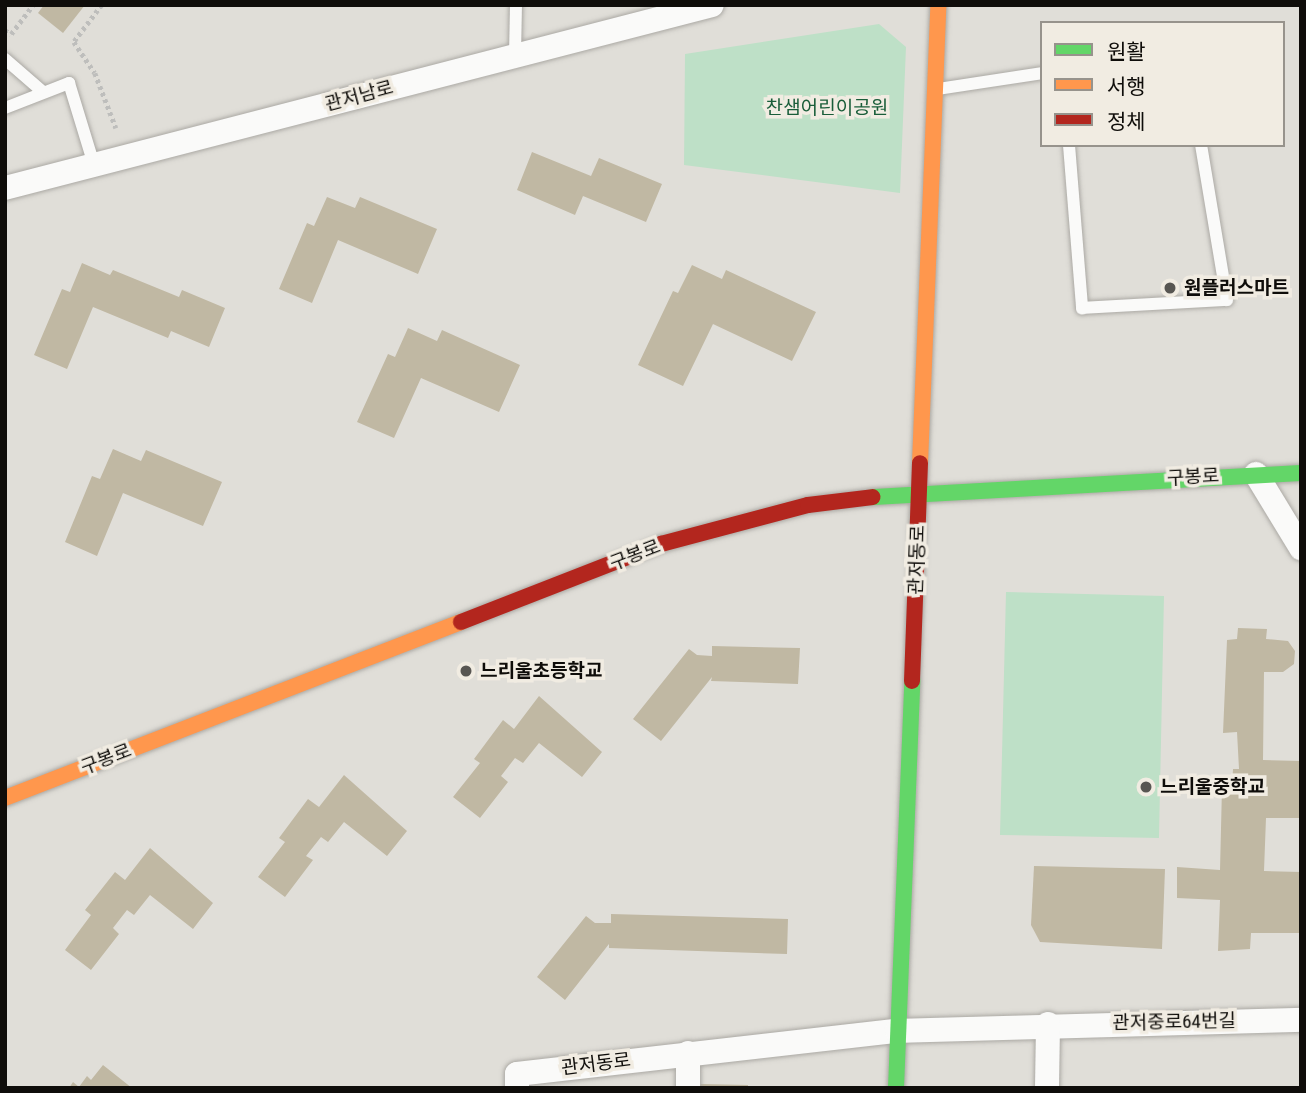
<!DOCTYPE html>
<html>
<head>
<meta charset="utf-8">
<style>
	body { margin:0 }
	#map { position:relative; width:1306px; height:1093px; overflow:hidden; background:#e0ded8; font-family:"Roboto Condensed","Noto Sans KR",sans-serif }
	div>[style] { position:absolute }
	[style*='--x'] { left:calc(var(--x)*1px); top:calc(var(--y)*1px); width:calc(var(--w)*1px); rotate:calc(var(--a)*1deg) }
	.green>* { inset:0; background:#bee0c7 }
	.building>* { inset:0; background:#c0b8a3 }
	.path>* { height:4.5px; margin-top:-2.25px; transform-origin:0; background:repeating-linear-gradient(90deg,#bebebc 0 3.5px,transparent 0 7px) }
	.roads { filter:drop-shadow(0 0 2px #aba9a4) drop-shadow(0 0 2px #aba9a4) }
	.lane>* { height:12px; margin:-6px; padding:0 6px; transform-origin:6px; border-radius:6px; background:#fafaf9 }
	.street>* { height:24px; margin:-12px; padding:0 12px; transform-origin:12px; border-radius:12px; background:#fafaf9 }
	.fast>* { height:16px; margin:-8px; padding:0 8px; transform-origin:8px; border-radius:8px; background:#63d668 }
	.slow>* { height:16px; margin:-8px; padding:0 8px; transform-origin:8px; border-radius:8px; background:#ff974d }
	.jam>* { height:16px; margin:-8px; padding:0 8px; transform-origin:8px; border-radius:8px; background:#b3261e }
	.dots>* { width:19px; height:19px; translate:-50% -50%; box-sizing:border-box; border:4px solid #f1ece2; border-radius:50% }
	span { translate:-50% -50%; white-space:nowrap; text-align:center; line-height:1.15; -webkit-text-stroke:7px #f1ece2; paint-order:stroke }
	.street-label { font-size:19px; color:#0f0d0a }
	.park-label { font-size:19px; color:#195d39 }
	.poi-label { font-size:19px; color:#0f0d0a; font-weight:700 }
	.left { translate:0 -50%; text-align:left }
	.frame { position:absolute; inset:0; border:7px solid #0f0d0a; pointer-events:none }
	.legend { position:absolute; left:1040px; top:21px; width:245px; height:126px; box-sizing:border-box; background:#f1ece2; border:2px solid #97938c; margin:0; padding:9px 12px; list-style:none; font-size:21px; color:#0f0d0a }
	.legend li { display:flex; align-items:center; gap:14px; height:35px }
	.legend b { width:35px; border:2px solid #97938c }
</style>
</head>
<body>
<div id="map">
	<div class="green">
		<i style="clip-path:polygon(879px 24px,906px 47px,900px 193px,684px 165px,685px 54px)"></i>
		<i style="clip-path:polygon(1006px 592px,1164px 596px,1159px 838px,1000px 835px)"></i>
	</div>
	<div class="building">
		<i style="clip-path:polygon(44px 5px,85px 5px,63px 33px,38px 13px)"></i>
		<i style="clip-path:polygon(532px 152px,591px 176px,599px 158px,662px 184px,646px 222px,583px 196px,575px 215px,517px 190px)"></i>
		<i style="clip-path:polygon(327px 197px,355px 208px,360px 197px,437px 229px,418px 274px,338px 240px,312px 303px,279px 289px,307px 223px,314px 226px)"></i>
		<i style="clip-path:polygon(82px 263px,110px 275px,113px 270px,179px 297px,182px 290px,225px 308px,209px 347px,171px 331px,168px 338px,93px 307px,67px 369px,34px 355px,62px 289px,70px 292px)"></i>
		<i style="clip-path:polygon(692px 265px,722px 279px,726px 270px,816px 312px,792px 361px,713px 324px,683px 386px,638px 365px,673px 291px,678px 293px)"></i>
		<i style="clip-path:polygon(408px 328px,437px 341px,442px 330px,520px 365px,499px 412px,421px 378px,394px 438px,357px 422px,388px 354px,395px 357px)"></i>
		<i style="clip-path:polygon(113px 449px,141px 461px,146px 450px,222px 482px,203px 526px,123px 493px,97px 556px,65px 542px,92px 476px,100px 479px)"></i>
		<i style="clip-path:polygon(1238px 628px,1267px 629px,1266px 639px,1288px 641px,1295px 651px,1294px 664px,1283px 672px,1264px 672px,1263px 760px,1301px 761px,1301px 818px,1266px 818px,1264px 871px,1301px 872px,1301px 933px,1251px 933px,1250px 949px,1218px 951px,1220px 900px,1177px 898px,1177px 867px,1220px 870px,1222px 787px,1232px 785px,1233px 769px,1239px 769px,1237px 732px,1223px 733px,1227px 640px,1237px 639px)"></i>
		<i style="clip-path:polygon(712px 646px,800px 648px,798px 684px,711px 681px,712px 677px,661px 741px,633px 719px,689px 649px,697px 655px,712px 656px)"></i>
		<i style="clip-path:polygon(539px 696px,602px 752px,582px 777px,539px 743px,523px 763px,515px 758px,501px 776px,508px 782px,480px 818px,453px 797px,480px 763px,474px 759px,503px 720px,514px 729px)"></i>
		<i style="clip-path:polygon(344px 775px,407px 831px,387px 856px,344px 822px,328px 842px,321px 837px,306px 856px,313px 860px,285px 897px,258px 877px,285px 842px,279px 838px,308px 799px,319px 807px)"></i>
		<i style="clip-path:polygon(150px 848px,213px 903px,193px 929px,150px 895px,134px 915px,127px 910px,113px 928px,119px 934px,91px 970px,65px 950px,91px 915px,85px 910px,115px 872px,125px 880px)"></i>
		<i style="clip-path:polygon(1034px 866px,1165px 869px,1162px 949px,1040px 942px,1031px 925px)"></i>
		<i style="clip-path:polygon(611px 914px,788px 919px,787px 954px,609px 948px,609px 944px,565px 1000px,537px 977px,586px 916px,595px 923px,611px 923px)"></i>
		<i style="clip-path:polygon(103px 1065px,132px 1088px,69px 1088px,73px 1082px,79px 1087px,87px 1076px,91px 1080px)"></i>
		<i style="clip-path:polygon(701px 1084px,748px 1085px,748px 1088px,695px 1088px)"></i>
	</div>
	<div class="path">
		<i style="--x:102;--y:5;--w:46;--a:127.1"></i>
		<i style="--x:74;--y:42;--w:37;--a:56"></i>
		<i style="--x:95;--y:73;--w:59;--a:69.1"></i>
		<i style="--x:5;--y:30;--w:7;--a:34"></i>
		<i style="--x:11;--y:34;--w:36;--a:-53"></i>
	</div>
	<div class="roads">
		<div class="lane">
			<i style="--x:515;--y:56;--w:51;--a:-88.9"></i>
			<i style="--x:5;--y:59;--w:50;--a:41"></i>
			<i style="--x:938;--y:89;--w:105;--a:-8.7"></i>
			<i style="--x:5;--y:108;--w:69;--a:-21.3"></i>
			<i style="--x:69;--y:83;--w:86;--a:73"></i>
			<i style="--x:1069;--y:145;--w:164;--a:85.4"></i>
			<i style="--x:1082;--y:308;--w:145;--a:-3.2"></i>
			<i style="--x:1227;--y:300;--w:157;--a:-99.5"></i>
		</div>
		<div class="street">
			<i style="--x:5;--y:188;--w:730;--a:-14.51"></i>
			<i style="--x:1256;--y:474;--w:87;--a:58.7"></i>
			<i style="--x:688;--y:1053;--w:35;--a:90"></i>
			<i style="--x:517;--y:1088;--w:14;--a:-90"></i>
			<i style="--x:517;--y:1074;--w:382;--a:-6.5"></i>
			<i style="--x:897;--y:1031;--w:404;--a:-1.6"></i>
			<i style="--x:1047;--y:1088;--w:64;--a:-89.1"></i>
		</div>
		<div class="fast">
			<i style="--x:873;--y:497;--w:429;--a:-3.2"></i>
			<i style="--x:896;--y:1088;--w:407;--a:-87.7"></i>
		</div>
		<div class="slow">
			<i style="--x:920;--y:463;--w:458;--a:-87.7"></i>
			<i style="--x:5;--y:798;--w:489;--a:-21.1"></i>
		</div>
		<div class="jam">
			<i style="--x:461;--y:622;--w:215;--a:-21.3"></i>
			<i style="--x:661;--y:544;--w:152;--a:-14.9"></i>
			<i style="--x:808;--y:505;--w:65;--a:-7"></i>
			<i style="--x:912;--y:681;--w:218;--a:-87.9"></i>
		</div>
	</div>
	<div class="dots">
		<i style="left:1170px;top:288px;background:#585652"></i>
		<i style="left:466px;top:671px;background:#585652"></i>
		<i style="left:1146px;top:787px;background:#585652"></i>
	</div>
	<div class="street-label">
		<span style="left:359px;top:96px;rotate:-15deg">관저남로</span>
		<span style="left:1193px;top:477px;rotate:-3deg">구봉로</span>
		<span style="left:635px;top:555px;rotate:-21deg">구봉로</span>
		<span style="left:917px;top:560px;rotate:-88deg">관저동로</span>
		<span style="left:106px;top:759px;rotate:-21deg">구봉로</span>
		<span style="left:1174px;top:1022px;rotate:-1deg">관저중로64번길</span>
		<span style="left:596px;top:1064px;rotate:-7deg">관저동로</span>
	</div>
	<div class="park-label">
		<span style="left:827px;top:108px">찬샘어린이공원</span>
	</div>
	<div class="poi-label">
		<span class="left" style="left:1184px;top:288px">원플러스마트</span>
		<span class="left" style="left:480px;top:671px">느리울초등학교</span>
		<span class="left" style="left:1160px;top:787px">느리울중학교</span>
	</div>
	<div class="frame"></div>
	<ul class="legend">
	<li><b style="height:9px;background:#63d668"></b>원활</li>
	<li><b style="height:9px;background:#ff974d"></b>서행</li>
	<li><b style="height:9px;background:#b3261e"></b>정체</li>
	</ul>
</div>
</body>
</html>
